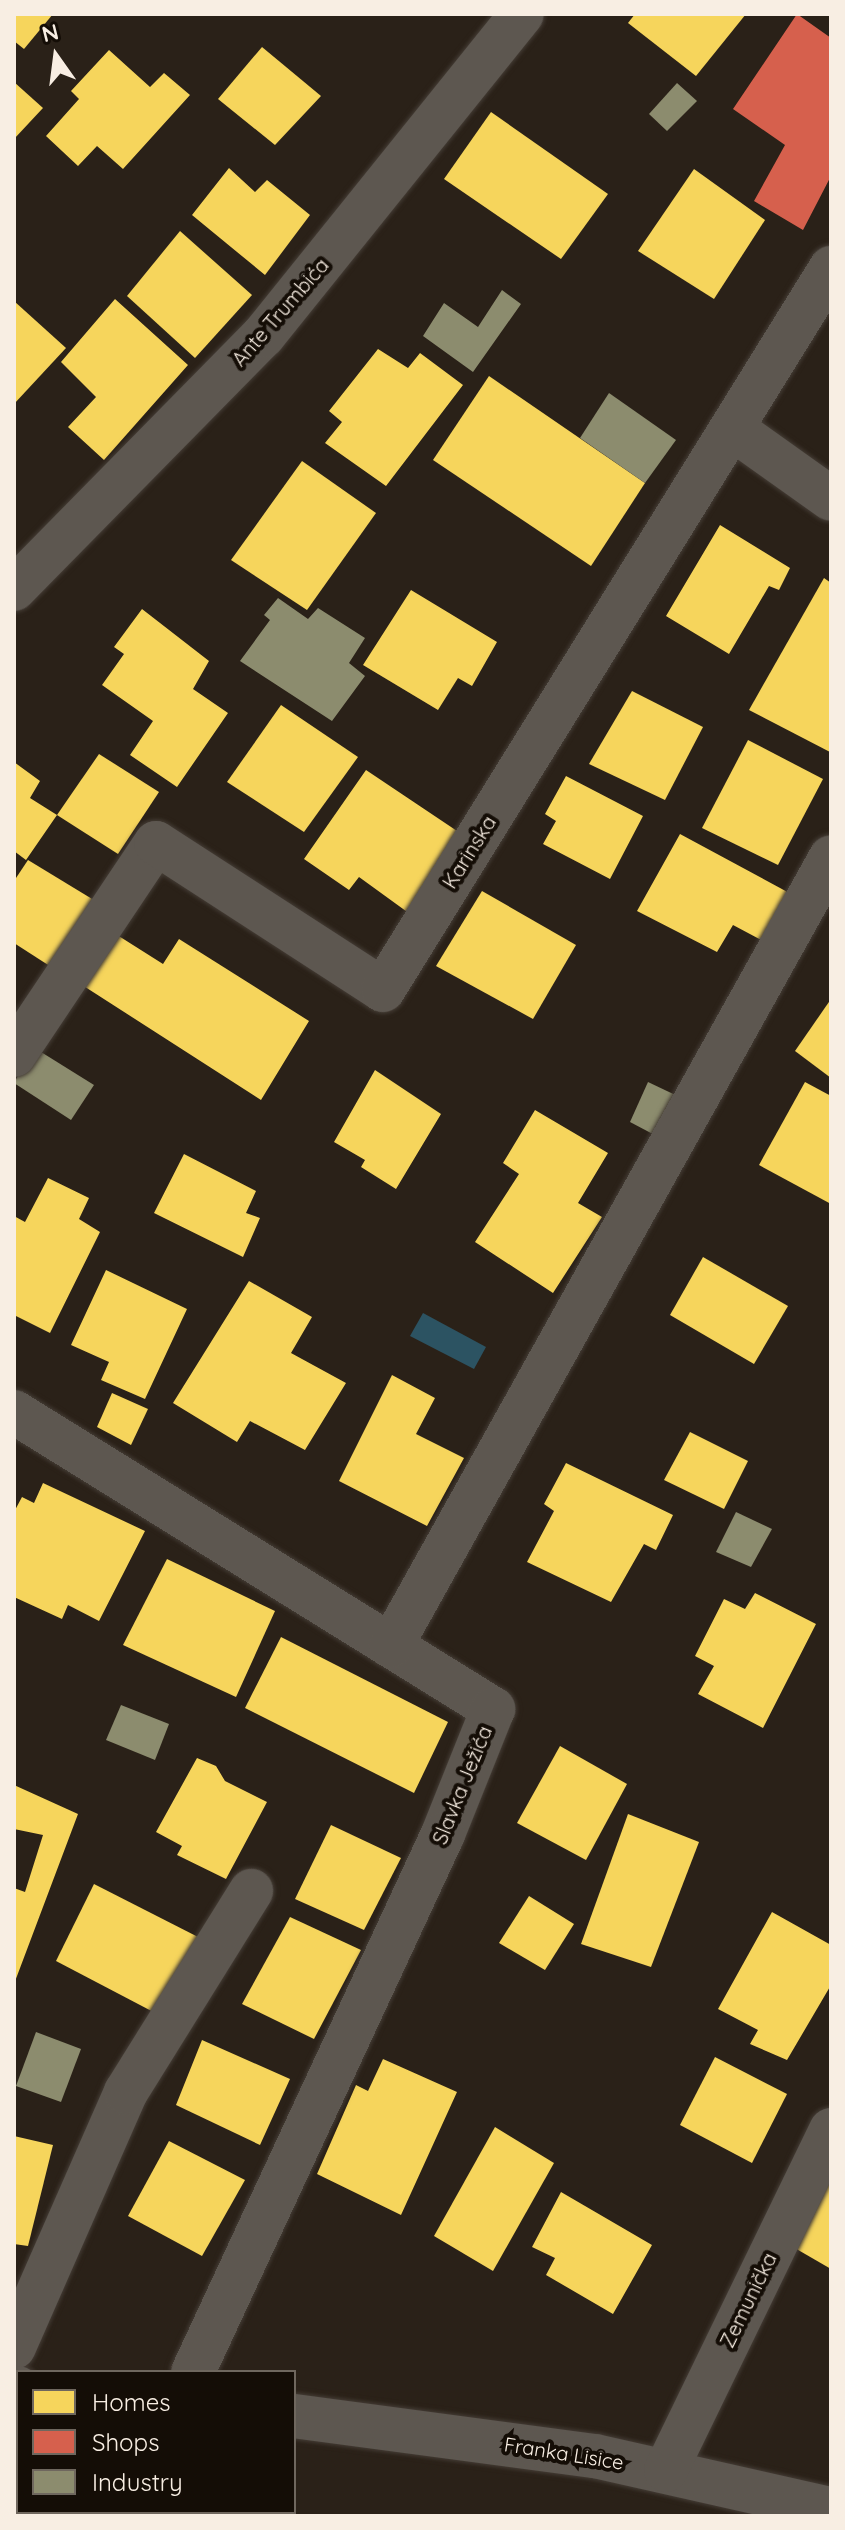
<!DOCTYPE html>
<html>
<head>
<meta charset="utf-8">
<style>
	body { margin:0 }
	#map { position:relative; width:845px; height:2530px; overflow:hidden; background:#2a2118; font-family:Quicksand,sans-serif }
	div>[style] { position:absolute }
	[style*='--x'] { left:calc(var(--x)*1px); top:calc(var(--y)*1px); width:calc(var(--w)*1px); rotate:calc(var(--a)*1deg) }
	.water>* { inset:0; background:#2c5362 }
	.homes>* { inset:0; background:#f6d55c }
	.shops>* { inset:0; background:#d6604d }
	.industry>* { inset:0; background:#8c8c6e }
	.roads { filter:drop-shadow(0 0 2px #443c35) drop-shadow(0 0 2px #443c35) }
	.minor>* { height:44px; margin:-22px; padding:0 22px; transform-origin:22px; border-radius:22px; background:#5d5750 }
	span { translate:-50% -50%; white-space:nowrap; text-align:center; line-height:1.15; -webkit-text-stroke:8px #140d06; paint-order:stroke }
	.street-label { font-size:20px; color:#f8eee3 }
	.frame { position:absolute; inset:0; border:16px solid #f8eee3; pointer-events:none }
	.legend { position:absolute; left:16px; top:2370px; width:280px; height:144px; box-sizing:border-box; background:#140d06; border:2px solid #6f675e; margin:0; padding:10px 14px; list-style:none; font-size:24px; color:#f8eee3 }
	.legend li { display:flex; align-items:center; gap:16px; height:40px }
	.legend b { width:40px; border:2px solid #6f675e }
	.north { position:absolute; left:16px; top:16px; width:80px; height:80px; -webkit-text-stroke:6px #140d06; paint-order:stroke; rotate:346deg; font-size:22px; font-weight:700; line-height:32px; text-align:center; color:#f8eee3 }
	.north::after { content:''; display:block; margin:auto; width:28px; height:36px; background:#f8eee3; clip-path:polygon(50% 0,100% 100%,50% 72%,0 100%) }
</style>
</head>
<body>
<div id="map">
	<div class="water">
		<i style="clip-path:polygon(423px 1313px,486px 1347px,474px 1369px,410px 1336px)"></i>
	</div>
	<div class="homes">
		<i style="clip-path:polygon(14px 14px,53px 14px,24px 49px,14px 41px)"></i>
		<i style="clip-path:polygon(635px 14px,746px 14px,696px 76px,628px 23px)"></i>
		<i style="clip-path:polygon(262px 47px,321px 96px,275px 145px,218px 99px)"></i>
		<i style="clip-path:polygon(109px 50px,150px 87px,164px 73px,190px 95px,123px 169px,97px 146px,78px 166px,46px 136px,79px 99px,71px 91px)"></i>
		<i style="clip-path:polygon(14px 82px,43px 108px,14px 139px)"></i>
		<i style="clip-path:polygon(491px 112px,608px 194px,561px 259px,444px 179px)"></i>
		<i style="clip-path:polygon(229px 168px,255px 192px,267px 180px,310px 215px,265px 275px,192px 215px)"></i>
		<i style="clip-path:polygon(694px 169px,765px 220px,714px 299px,638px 251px)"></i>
		<i style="clip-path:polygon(180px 231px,252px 295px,195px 358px,127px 296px)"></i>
		<i style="clip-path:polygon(115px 299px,188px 365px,104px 460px,68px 427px,96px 397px,61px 362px)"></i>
		<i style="clip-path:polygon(14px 301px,66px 348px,14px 404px)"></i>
		<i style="clip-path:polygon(378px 349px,408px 368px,420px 353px,463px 385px,386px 486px,325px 443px,342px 422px,329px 411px)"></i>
		<i style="clip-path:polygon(489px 376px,645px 483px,591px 566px,433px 460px)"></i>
		<i style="clip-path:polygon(302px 461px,376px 513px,307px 610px,231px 560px)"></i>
		<i style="clip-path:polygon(720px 525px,790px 568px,779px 590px,769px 586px,729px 654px,666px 616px)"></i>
		<i style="clip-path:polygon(824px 578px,831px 583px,830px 752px,749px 710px)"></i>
		<i style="clip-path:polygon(411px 590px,497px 642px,472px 686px,458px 678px,438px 710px,363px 665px)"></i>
		<i style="clip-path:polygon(142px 609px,209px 661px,193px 689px,228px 713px,177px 787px,130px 755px,153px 721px,102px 685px,124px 654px,114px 647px)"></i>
		<i style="clip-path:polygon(632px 691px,703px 727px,665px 800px,589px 764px)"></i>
		<i style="clip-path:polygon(281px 705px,358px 757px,304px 832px,227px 782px)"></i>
		<i style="clip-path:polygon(748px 740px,823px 779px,778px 865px,702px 828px)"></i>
		<i style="clip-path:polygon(99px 754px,159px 792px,118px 854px,57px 815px)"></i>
		<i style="clip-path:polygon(14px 762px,40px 781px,30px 798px,57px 815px,26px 860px,14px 851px)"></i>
		<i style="clip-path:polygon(366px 770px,463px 835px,410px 914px,359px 877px,349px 890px,304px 859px)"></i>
		<i style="clip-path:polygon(566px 776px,643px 816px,610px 879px,543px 844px,556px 821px,545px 814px)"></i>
		<i style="clip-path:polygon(680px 834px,793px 895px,765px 942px,733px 925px,717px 952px,637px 911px)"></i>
		<i style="clip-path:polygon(28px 860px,102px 905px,59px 972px,14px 943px,14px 881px)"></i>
		<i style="clip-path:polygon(482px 891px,576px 945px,533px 1019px,436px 966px)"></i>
		<i style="clip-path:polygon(114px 933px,163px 964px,179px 939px,309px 1021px,261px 1100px,79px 983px)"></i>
		<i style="clip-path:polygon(831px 999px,831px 1078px,795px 1051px)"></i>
		<i style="clip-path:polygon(375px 1070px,441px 1114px,396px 1189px,361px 1167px,365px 1160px,334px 1142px)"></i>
		<i style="clip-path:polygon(805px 1082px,831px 1096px,831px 1204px,759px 1165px)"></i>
		<i style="clip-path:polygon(535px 1110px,608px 1153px,578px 1203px,602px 1217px,553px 1293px,475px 1242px,519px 1174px,503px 1163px)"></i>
		<i style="clip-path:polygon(184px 1154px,256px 1191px,246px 1213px,260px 1218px,243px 1257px,154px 1213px)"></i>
		<i style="clip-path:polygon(48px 1178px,89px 1198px,79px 1219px,100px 1232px,50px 1333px,14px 1315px,14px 1216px,25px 1222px)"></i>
		<i style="clip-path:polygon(703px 1257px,788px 1306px,754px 1364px,670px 1315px)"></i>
		<i style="clip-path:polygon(106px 1270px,187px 1309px,145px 1399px,101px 1380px,109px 1362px,71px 1345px)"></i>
		<i style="clip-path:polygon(249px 1281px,312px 1317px,291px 1353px,346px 1383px,305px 1450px,250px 1421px,237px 1442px,173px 1403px)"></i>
		<i style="clip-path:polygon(392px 1375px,435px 1398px,416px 1434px,464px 1458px,427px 1526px,339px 1481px)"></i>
		<i style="clip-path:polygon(112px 1393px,148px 1409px,131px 1445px,97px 1427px)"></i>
		<i style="clip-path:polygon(690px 1432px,748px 1461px,724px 1509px,664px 1480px)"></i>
		<i style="clip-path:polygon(566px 1463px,673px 1515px,656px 1550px,644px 1544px,611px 1602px,527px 1562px,554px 1511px,544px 1504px)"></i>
		<i style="clip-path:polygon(43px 1483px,145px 1531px,99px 1621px,68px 1605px,62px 1619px,14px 1597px,14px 1512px,22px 1497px,34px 1503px)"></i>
		<i style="clip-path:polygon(167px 1559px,275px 1611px,236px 1697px,123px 1645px)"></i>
		<i style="clip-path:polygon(755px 1593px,816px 1624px,763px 1728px,698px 1694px,714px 1666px,695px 1656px,724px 1599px,745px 1609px)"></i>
		<i style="clip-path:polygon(281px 1637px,448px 1722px,414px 1793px,245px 1708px)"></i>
		<i style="clip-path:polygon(560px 1746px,627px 1784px,586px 1860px,517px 1823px)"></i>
		<i style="clip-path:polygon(197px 1758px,216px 1766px,225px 1781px,267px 1802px,226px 1879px,177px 1855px,182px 1846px,156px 1832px)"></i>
		<i style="clip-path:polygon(14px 1785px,78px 1814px,14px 1984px,14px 1888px,25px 1892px,43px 1835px,14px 1829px)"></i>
		<i style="clip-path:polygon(628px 1814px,699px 1842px,651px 1967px,581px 1944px)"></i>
		<i style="clip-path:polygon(331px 1825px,401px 1858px,364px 1930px,295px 1899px)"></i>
		<i style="clip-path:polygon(94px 1884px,202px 1939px,161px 2016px,56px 1961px)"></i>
		<i style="clip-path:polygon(529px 1896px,574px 1924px,545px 1970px,499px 1943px)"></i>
		<i style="clip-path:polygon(772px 1912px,831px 1945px,831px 1985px,787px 2060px,750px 2044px,758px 2030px,718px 2009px)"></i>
		<i style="clip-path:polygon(290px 1917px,361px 1950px,314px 2039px,242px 2004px)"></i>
		<i style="clip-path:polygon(202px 2040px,290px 2079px,260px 2145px,176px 2105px)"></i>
		<i style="clip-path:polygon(715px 2057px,787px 2094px,752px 2163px,680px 2125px)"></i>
		<i style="clip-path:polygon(383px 2059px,457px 2092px,401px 2215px,317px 2174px,356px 2085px,368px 2091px)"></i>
		<i style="clip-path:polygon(495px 2127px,554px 2163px,493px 2271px,434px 2236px)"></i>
		<i style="clip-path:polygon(14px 2136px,53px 2145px,28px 2246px,14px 2244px)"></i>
		<i style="clip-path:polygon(169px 2141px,245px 2180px,202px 2256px,128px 2216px)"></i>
		<i style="clip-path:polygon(831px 2175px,831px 2269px,793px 2247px)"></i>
		<i style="clip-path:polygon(561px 2192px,652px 2245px,613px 2314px,546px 2275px,555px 2258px,532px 2247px)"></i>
	</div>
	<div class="shops">
		<i style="clip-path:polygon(797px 14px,831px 38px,831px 176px,803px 230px,754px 201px,785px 145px,733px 109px)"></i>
	</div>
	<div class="industry">
		<i style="clip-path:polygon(677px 83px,697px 101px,667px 131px,649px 114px)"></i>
		<i style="clip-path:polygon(502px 290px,521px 304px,473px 372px,423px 336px,444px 303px,478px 327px)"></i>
		<i style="clip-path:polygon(609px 393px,676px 440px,645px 483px,580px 438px)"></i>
		<i style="clip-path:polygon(278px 598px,308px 619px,318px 608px,365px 638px,349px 663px,365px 676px,332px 721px,240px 661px,270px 620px,264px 615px)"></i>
		<i style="clip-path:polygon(33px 1047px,94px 1085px,71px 1120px,14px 1083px)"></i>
		<i style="clip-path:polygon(648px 1082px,688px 1101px,666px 1141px,630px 1122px)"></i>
		<i style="clip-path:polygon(736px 1512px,772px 1529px,751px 1567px,716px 1552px)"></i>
		<i style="clip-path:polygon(121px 1705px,169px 1724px,155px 1760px,106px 1740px)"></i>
		<i style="clip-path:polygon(36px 2032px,81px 2049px,61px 2102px,16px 2086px)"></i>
	</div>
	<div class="roads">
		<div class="minor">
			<i style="--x:733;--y:429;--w:120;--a:35.5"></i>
			<i style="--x:14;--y:589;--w:355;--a:-45.5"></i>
			<i style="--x:263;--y:336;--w:413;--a:-51.2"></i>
			<i style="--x:14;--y:1055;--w:255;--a:-56.2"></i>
			<i style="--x:156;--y:843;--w:270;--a:32.9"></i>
			<i style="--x:383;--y:990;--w:850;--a:-58.18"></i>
			<i style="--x:14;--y:1412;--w:564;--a:31.8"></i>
			<i style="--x:493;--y:1709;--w:135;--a:111.8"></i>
			<i style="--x:443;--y:1834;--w:593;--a:114.92"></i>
			<i style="--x:391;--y:1646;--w:903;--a:-60.85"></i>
			<i style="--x:14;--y:2347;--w:279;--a:-66.3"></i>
			<i style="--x:126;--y:2092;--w:237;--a:-58.1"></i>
			<i style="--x:14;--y:2388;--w:4;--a:0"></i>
			<i style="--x:294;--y:2416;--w:304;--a:7.6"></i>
			<i style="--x:595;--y:2456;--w:242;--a:12.7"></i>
			<i style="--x:666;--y:2470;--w:378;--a:-64.1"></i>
			<i style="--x:186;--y:2516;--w:4;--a:-76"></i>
		</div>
	</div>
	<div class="street-label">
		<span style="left:280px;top:312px;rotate:-49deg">Ante Trumbića</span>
		<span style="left:469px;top:852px;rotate:-58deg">Karinska</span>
		<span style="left:462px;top:1785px;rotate:-68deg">Slavka Ježića</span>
		<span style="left:748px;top:2300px;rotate:-64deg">Zemunička</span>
		<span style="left:564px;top:2453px;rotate:9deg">Franka Lisice</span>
	</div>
	<div class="frame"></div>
	<ul class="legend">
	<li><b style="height:22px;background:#f6d55c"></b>Homes</li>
	<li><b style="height:22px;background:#d6604d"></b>Shops</li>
	<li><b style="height:22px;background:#8c8c6e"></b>Industry</li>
	</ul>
	<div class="north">N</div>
</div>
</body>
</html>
